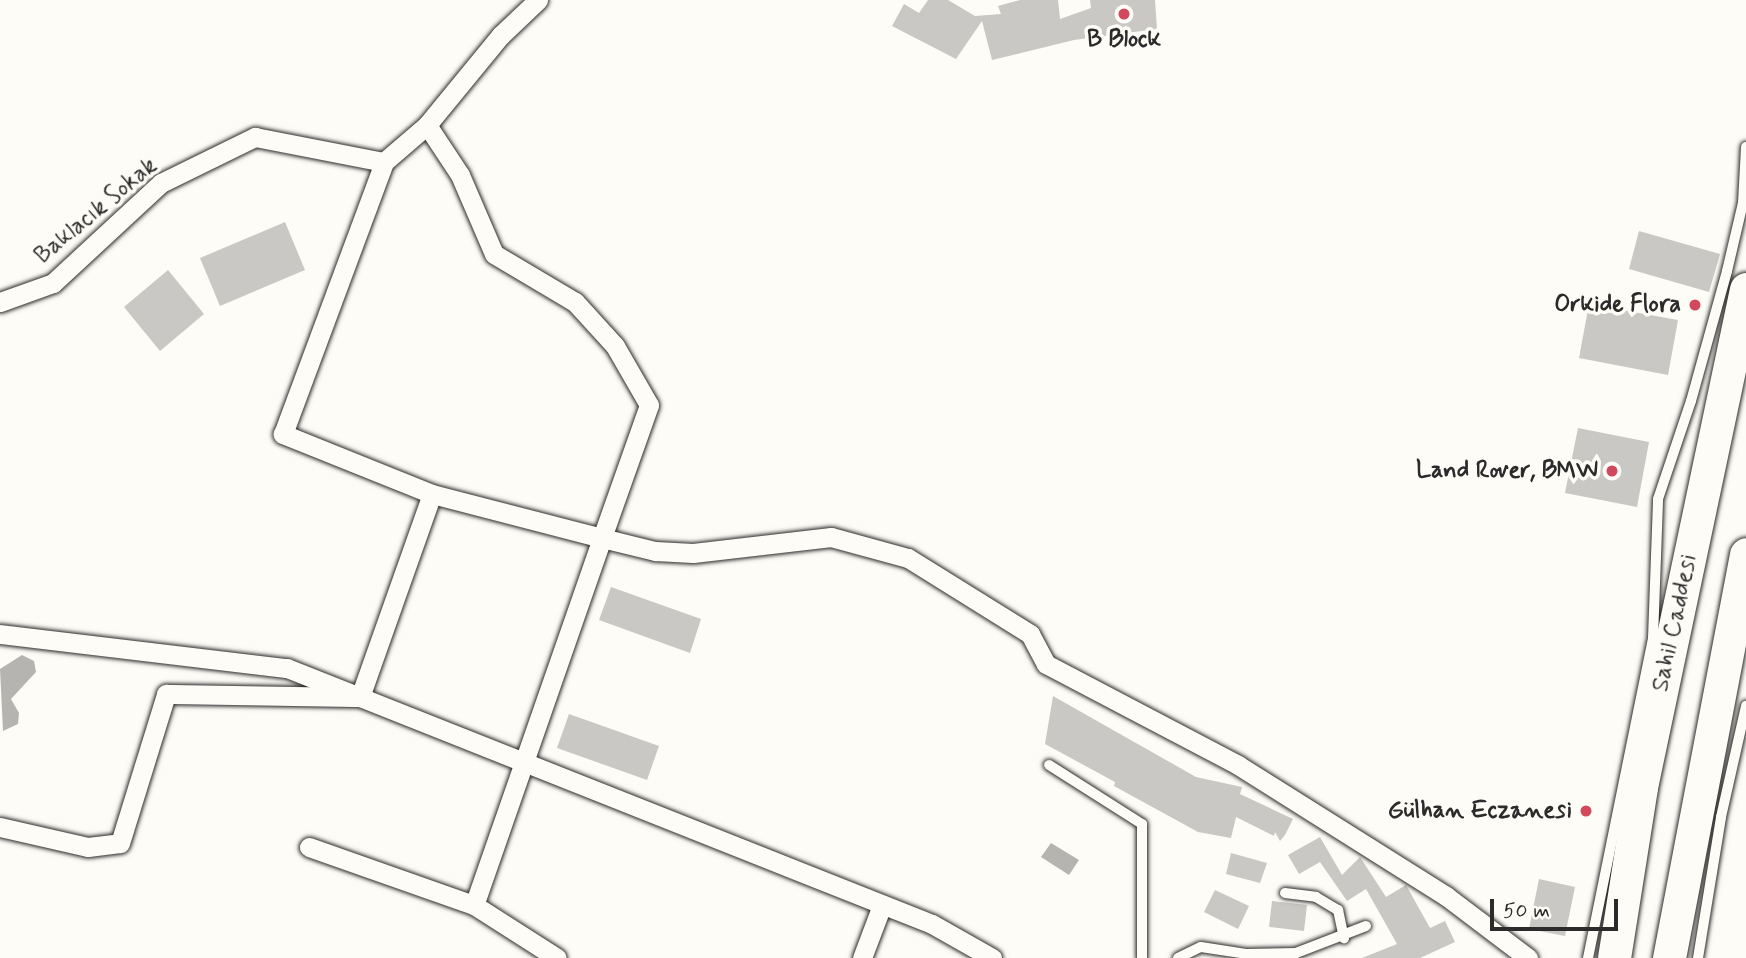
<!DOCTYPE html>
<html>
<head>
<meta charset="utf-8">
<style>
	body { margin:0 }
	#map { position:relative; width:1746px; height:958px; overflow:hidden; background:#fdfcf7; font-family:Mynerve,sans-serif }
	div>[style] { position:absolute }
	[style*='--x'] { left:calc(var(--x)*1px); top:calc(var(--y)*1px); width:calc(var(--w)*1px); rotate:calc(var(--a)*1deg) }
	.water>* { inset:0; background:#b5b4b1 }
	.building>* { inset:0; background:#c9c8c4 }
	.roads { filter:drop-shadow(0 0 2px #2b2b2b) drop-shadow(0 0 2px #2b2b2b) }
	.service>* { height:10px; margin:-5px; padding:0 5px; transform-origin:5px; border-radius:5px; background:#fdfcf7 }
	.minor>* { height:19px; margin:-9.5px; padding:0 9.5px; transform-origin:9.5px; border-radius:9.5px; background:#fdfcf7 }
	.trunk>* { height:33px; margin:-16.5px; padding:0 16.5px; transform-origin:16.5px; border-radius:16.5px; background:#fdfcf7 }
	.dots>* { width:19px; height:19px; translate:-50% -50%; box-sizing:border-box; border:4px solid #fdfcf7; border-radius:50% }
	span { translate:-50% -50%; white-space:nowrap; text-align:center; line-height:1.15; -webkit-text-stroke:7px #fdfcf7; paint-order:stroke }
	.poi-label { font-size:24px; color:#2b2b2b; font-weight:700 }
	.right { translate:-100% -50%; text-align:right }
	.street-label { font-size:24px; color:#2b2b2b }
	.scale { position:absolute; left:1490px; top:899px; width:128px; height:32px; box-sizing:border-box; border:4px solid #2b2b2b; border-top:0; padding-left:9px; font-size:21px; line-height:24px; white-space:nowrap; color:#2b2b2b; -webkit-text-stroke:5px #fdfcf7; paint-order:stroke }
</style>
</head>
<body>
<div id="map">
	<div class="water">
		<i style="clip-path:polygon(22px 655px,34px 661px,36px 672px,11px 699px,19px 713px,18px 724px,3px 731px,0 669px)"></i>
		<i style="clip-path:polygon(1051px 843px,1079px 860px,1069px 875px,1041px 857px)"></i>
	</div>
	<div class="building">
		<i style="clip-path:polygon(928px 0,948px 0,975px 16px,1001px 14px,998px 6px,1020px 0,1058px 0,1060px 19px,1091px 8px,1090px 0,1155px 0,1157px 29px,1074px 40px,992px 60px,982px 21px,956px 59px,892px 26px,904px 4px,919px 13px)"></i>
		<i style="clip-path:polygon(285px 222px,305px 270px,220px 306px,200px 258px)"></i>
		<i style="clip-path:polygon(1639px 231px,1720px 254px,1709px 292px,1629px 269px)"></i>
		<i style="clip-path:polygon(168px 270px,204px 314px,160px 351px,124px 307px)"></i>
		<i style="clip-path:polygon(1589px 304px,1678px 320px,1668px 375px,1579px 358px)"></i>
		<i style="clip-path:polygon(1578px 428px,1649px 442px,1637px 507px,1565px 493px)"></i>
		<i style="clip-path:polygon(611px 587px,701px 619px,690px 653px,599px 620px)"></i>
		<i style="clip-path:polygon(1053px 696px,1196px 777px,1242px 787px,1240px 794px,1293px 819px,1285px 835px,1280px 841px,1275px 832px,1274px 836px,1236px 817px,1231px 838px,1198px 832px,1114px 786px,1115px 782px,1045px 744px)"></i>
		<i style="clip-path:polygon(569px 714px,659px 746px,647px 780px,557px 748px)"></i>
		<i style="clip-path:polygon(1320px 837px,1342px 875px,1360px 857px,1386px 897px,1406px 885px,1430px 928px,1445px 921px,1455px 942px,1420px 958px,1362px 958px,1397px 944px,1366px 889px,1347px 901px,1320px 862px,1299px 874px,1288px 855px)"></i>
		<i style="clip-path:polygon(1231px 853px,1267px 863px,1260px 883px,1226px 874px)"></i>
		<i style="clip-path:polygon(1539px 879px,1575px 887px,1565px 936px,1529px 929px)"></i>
		<i style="clip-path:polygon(1215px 890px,1249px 906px,1238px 929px,1204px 912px)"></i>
		<i style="clip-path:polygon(1272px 901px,1307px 905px,1304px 931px,1269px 927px)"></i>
	</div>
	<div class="roads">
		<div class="service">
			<i style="--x:1049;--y:765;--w:110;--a:32.4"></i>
			<i style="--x:1142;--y:824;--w:134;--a:90"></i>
			<i style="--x:1285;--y:893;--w:31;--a:7"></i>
			<i style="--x:1316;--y:897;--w:26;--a:31"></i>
			<i style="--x:1338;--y:910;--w:29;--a:78"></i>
			<i style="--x:1178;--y:958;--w:25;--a:-26"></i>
			<i style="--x:1201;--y:947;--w:47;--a:8.7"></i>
			<i style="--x:1247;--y:954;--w:49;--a:-1.2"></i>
			<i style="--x:1296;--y:953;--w:75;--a:-21.1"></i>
			<i style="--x:1588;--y:958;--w:327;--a:-78.5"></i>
			<i style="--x:1653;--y:638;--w:139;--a:-87.9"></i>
			<i style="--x:1658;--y:499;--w:103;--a:-71.4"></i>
			<i style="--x:1691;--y:401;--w:135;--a:-74.5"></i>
			<i style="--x:1727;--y:271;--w:70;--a:-76.8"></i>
			<i style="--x:1743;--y:203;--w:56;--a:-86.9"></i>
			<i style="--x:1698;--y:958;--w:143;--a:-80.7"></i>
			<i style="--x:1721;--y:817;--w:114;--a:-77.3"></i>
		</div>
		<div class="minor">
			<i style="--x:427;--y:125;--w:60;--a:56.6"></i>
			<i style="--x:460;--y:175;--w:86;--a:66.7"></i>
			<i style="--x:494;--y:254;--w:94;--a:30.7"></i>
			<i style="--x:575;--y:302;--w:59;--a:47.7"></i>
			<i style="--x:615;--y:346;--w:68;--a:60"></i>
			<i style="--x:649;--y:405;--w:141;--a:109.5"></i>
			<i style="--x:602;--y:538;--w:55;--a:13.8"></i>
			<i style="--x:655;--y:551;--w:38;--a:3"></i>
			<i style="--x:693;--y:553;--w:139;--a:-6.6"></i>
			<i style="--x:831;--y:537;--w:80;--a:15.3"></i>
			<i style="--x:908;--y:558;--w:144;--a:31.9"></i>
			<i style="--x:1030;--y:634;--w:34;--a:62"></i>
			<i style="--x:1046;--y:664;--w:217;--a:27.7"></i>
			<i style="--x:1238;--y:765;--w:246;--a:32.2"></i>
			<i style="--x:1446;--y:896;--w:103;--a:37.1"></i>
			<i style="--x:0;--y:302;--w:56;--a:-19.7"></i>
			<i style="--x:53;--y:283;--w:147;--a:-42.8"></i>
			<i style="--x:161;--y:183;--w:105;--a:-26.1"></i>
			<i style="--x:255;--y:137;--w:131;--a:11"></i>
			<i style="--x:432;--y:494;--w:176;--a:14.5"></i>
			<i style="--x:602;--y:538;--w:389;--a:109.2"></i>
			<i style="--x:474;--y:905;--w:98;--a:32.6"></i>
			<i style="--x:0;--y:634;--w:289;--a:6.8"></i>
			<i style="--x:287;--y:668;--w:694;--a:21.65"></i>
			<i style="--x:932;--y:924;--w:69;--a:29.5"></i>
			<i style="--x:0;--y:827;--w:90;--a:12.8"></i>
			<i style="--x:88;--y:847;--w:32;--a:-7"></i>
			<i style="--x:120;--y:843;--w:156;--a:-72.8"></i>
			<i style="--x:166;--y:694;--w:194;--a:0.9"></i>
			<i style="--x:360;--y:697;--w:215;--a:-70.5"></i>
			<i style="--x:432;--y:494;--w:161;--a:-158.1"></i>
			<i style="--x:283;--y:434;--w:290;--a:-69.6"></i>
			<i style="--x:384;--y:162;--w:57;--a:-40.7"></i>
			<i style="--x:427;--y:125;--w:117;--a:-50.6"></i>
			<i style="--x:501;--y:35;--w:51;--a:-43.4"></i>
			<i style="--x:309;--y:847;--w:175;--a:19.4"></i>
			<i style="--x:862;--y:958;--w:57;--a:-69.3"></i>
		</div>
		<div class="trunk">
			<i style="--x:1614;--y:958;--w:173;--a:-81"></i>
			<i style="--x:1641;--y:787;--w:509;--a:-78.09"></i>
			<i style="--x:1669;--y:958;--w:411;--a:-79.2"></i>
		</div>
	</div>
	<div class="dots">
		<i style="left:1124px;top:14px;background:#d1495b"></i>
		<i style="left:1695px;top:305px;background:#d1495b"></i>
		<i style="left:1612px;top:471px;background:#d1495b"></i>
		<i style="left:1586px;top:811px;background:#d1495b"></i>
	</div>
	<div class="poi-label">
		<span style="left:1124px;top:40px">B Block</span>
		<span class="right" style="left:1681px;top:305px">Orkide Flora</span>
		<span class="right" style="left:1598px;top:471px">Land Rover, BMW</span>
		<span class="right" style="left:1572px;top:811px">Gülhan Eczanesi</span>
	</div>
	<div class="street-label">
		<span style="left:96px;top:211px;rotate:-40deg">Baklacık Sokak</span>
		<span style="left:1675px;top:623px;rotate:-78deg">Sahil Caddesi</span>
	</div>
	<div class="scale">50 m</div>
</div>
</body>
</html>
